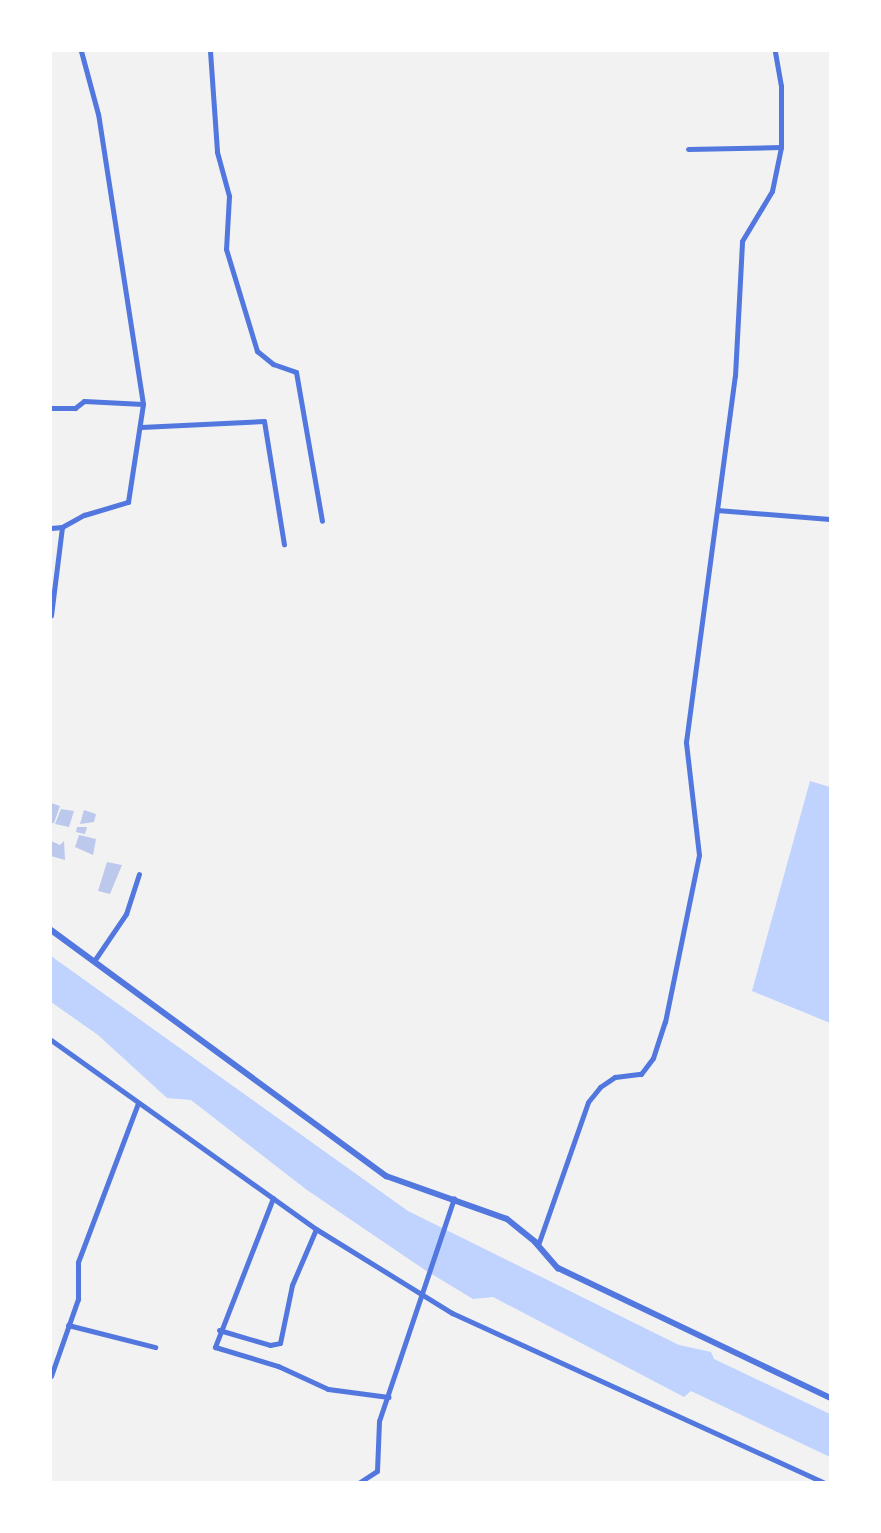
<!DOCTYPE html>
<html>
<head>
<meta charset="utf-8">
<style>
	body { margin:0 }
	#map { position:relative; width:881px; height:1533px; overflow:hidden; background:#f2f2f2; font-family:Ubuntu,sans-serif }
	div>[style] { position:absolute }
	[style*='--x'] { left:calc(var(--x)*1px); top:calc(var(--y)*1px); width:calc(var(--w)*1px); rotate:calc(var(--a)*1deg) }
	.water>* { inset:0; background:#bfd3fe }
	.building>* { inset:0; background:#bdc9ec }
	.minor>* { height:5px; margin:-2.5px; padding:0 2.5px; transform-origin:2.5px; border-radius:2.5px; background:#5277de }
	.tertiary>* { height:6px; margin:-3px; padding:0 3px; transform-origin:3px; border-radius:3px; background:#5277de }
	span { translate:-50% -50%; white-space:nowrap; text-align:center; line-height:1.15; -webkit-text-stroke:5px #fff; paint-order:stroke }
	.frame { position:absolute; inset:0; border:52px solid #fff; pointer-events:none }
</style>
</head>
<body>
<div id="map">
	<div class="water">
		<i style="clip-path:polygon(810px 781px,830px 787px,830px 1023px,752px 991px)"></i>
		<i style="clip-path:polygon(51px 956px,408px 1211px,679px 1345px,711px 1352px,714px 1359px,830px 1414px,830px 1457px,691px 1391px,684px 1397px,493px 1297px,473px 1299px,425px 1270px,307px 1190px,191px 1100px,167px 1098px,98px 1035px,51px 1002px)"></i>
	</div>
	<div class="building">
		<i style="clip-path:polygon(51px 803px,60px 806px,54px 823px,51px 823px)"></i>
		<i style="clip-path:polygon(61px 809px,74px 811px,69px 827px,55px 824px)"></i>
		<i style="clip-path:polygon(84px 810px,96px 814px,94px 822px,80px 824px)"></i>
		<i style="clip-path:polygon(77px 827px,87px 827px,85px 834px,76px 832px)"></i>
		<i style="clip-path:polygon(79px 835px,96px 839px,93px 855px,75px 847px)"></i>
		<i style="clip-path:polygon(51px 841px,60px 845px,64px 841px,65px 860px,51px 856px)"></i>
		<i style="clip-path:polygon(107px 862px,122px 865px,110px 894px,98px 891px)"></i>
	</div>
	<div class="minor">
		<i style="--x:210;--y:51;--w:101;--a:86"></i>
		<i style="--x:217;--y:152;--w:46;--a:74.7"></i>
		<i style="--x:229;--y:196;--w:53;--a:93.2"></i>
		<i style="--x:226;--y:249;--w:107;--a:73.1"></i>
		<i style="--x:257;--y:351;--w:21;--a:39"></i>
		<i style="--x:273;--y:364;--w:24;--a:19"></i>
		<i style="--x:296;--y:372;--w:151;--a:80.1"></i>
		<i style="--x:688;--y:149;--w:93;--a:-1.2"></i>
		<i style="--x:51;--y:408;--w:24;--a:0"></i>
		<i style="--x:75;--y:408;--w:11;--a:-38"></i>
		<i style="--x:84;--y:401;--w:59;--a:2.9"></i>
		<i style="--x:141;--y:427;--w:123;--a:-2.8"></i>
		<i style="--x:264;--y:421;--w:125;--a:80.8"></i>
		<i style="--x:717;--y:510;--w:113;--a:4.6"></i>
		<i style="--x:62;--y:527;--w:25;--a:-29"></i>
		<i style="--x:84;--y:515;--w:46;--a:-16.5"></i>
		<i style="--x:128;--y:502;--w:99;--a:-81.3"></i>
		<i style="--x:143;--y:404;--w:293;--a:-98.8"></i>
		<i style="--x:98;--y:114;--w:65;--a:-105.1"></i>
		<i style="--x:51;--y:528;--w:11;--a:-5"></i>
		<i style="--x:62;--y:527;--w:89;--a:97.1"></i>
		<i style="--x:94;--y:961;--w:57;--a:-55.8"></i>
		<i style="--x:126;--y:914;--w:42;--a:-72"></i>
		<i style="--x:51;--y:1040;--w:325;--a:35.5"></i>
		<i style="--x:316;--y:1229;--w:160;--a:31.7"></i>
		<i style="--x:452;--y:1313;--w:408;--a:24.5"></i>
		<i style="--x:273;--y:1198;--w:160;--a:111.3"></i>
		<i style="--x:215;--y:1347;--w:66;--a:16.8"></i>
		<i style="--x:278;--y:1366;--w:55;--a:24.7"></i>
		<i style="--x:328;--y:1389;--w:61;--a:7.6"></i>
		<i style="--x:538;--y:1245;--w:151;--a:-70.7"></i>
		<i style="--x:588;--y:1102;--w:19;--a:-51"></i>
		<i style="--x:600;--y:1087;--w:18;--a:-34"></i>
		<i style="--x:615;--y:1077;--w:26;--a:-7"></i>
		<i style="--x:641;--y:1074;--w:20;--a:-53"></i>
		<i style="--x:653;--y:1058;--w:38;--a:-72"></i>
		<i style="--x:665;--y:1022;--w:170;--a:-78.5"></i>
		<i style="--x:699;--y:855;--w:114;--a:-96.6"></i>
		<i style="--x:686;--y:742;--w:369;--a:-82.4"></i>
		<i style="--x:735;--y:376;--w:135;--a:-87"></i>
		<i style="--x:742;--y:241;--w:58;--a:-59"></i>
		<i style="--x:772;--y:191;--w:45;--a:-78.4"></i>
		<i style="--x:781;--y:147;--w:61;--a:-90"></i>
		<i style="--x:781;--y:86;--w:36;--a:-100"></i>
		<i style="--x:68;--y:1325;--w:90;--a:14.2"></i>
		<i style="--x:219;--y:1330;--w:53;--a:16.4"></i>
		<i style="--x:270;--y:1345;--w:10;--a:-11"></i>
		<i style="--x:280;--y:1343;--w:59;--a:-78.3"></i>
		<i style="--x:292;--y:1285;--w:61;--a:-66.8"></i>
		<i style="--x:51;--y:1376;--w:82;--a:-70.7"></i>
		<i style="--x:78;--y:1299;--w:37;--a:-90"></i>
		<i style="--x:78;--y:1262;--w:170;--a:-69.3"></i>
		<i style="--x:360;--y:1482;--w:20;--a:-33"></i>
		<i style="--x:377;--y:1471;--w:50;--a:-87.7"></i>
		<i style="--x:379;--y:1421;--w:235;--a:-71.4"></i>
	</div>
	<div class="tertiary">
		<i style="--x:51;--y:930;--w:416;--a:36.3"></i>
		<i style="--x:386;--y:1176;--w:128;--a:19.6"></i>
		<i style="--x:507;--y:1219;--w:36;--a:39"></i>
		<i style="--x:535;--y:1242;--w:35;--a:49"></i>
		<i style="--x:558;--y:1268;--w:301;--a:25.5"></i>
	</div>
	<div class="frame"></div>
</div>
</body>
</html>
